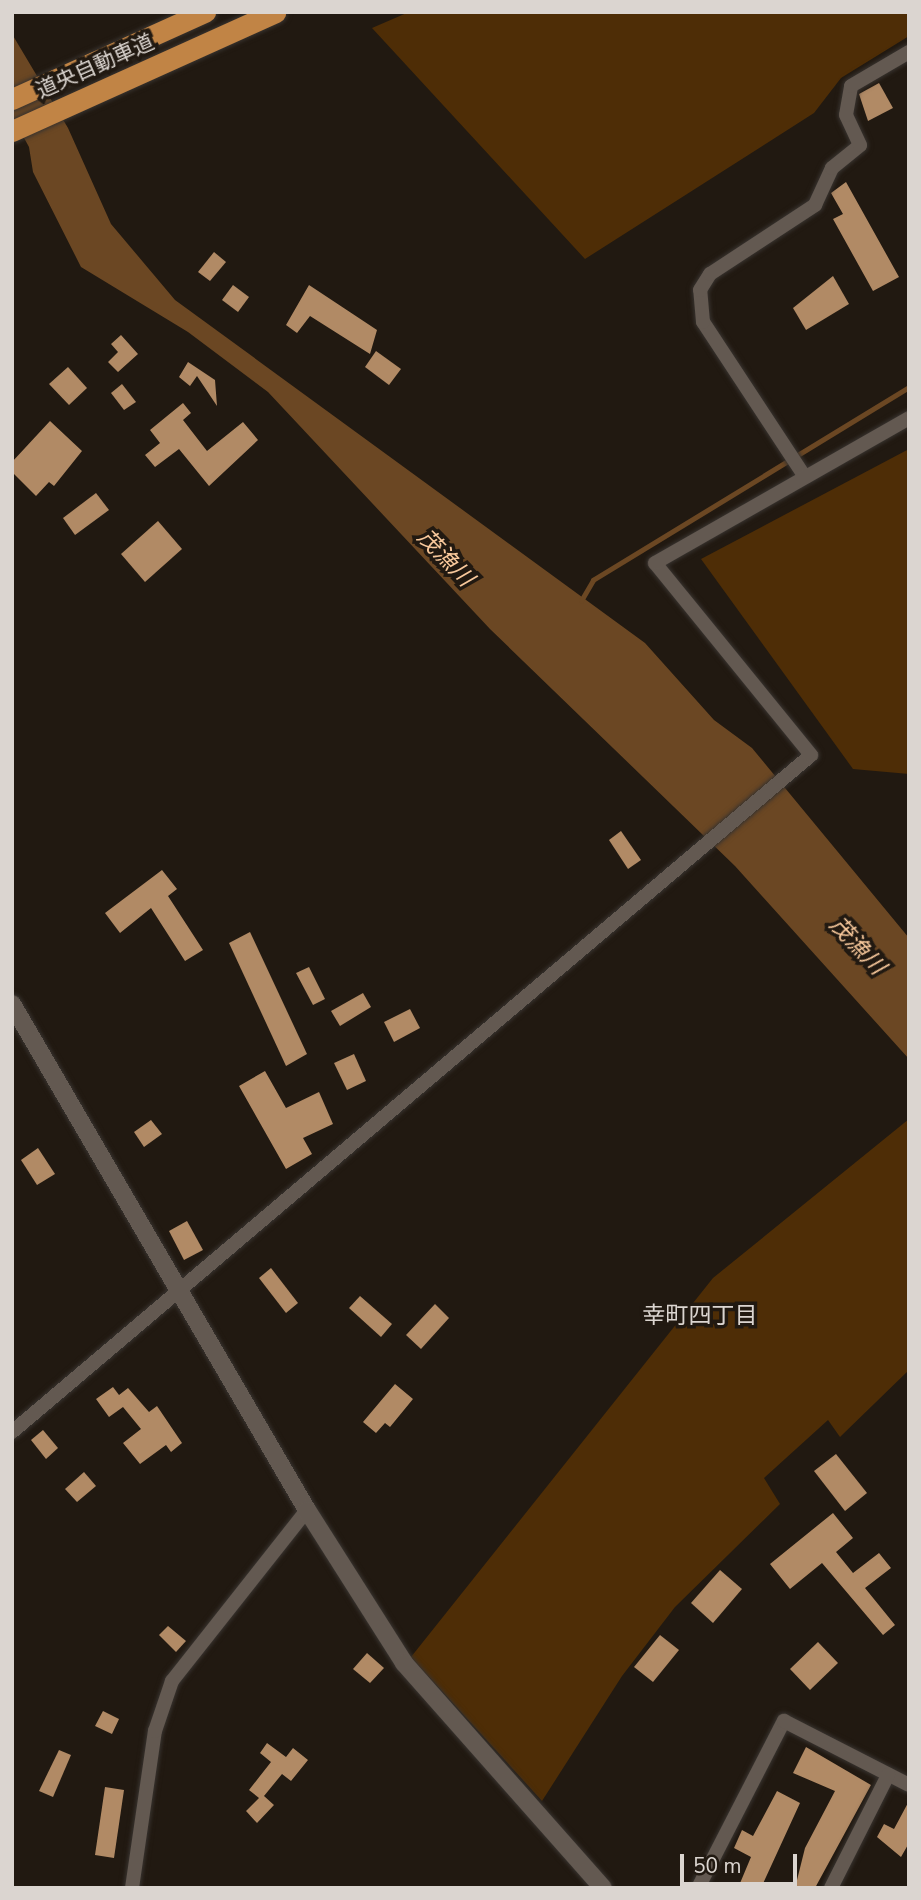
<!DOCTYPE html>
<html>
<head>
<meta charset="utf-8">
<style>
	body { margin:0 }
	#map { position:relative; width:921px; height:1900px; overflow:hidden; background:#211911; font-family:"Nunito Sans","Noto Sans JP",sans-serif }
	div>[style] { position:absolute }
	[style*='--x'] { left:calc(var(--x)*1px); top:calc(var(--y)*1px); width:calc(var(--w)*1px); rotate:calc(var(--a)*1deg) }
	.green>* { inset:0; background:#4e2d06 }
	.water>* { inset:0; background:#6b4723 }
	.stream>* { height:4.5px; margin:-2.25px; padding:0 2.25px; transform-origin:2.25px; border-radius:2.25px; background:#6b4723 }
	.building>* { inset:0; background:#b18a65 }
	.roads { filter:drop-shadow(0 0 2px #38332f) drop-shadow(0 0 2px #38332f) }
	.minor>* { height:14px; margin:-7px; padding:0 7px; transform-origin:7px; border-radius:7px; background:#635951 }
	.tertiary>* { height:18px; margin:-9px; padding:0 9px; transform-origin:9px; border-radius:9px; background:#635951 }
	.motorway>* { height:21px; margin:-10.5px; padding:0 10.5px; transform-origin:10.5px; border-radius:10.5px; background:#c18445 }
	span { translate:-50% -50%; white-space:nowrap; text-align:center; line-height:1.15; -webkit-text-stroke:7px #211911; paint-order:stroke }
	.street-label { font-size:21px; color:#dbd5d0 }
	.water-label { font-size:23px; color:#f9c99c; font-style:italic }
	.neighbourhood-label { font-size:23px; color:#dbd5d0 }
	.frame { position:absolute; inset:0; border:14px solid #dbd5d0; pointer-events:none }
	.scale { position:absolute; left:680px; top:1854px; width:117px; height:32px; box-sizing:border-box; border:4px solid #dbd5d0; border-top:0; padding-left:9px; font-size:21px; line-height:24px; white-space:nowrap; color:#dbd5d0; -webkit-text-stroke:5px #211911; paint-order:stroke }
</style>
</head>
<body>
<div id="map">
	<div class="green">
		<i style="clip-path:polygon(409px 12px,909px 12px,909px 36px,841px 78px,814px 113px,585px 259px,372px 28px)"></i>
		<i style="clip-path:polygon(909px 449px,909px 774px,853px 769px,701px 559px)"></i>
		<i style="clip-path:polygon(909px 1119px,909px 1370px,840px 1437px,828px 1420px,764px 1478px,780px 1504px,675px 1607px,622px 1676px,542px 1801px,411px 1657px,713px 1278px)"></i>
	</div>
	<div class="water">
		<i style="clip-path:polygon(12px 34px,68px 128px,111px 224px,175px 300px,645px 643px,714px 720px,752px 748px,909px 938px,909px 1059px,735px 866px,490px 629px,268px 392px,188px 332px,81px 267px,33px 172px,29px 147px,12px 116px)"></i>
	</div>
	<div class="stream">
		<i style="--x:581;--y:601;--w:24;--a:-60"></i>
		<i style="--x:593;--y:580;--w:370;--a:-31.4"></i>
	</div>
	<div class="building">
		<i style="clip-path:polygon(879px 83px,893px 108px,868px 121px,859px 94px)"></i>
		<i style="clip-path:polygon(846px 182px,899px 277px,873px 291px,833px 219px,843px 214px,831px 193px)"></i>
		<i style="clip-path:polygon(214px 252px,226px 262px,210px 281px,198px 272px)"></i>
		<i style="clip-path:polygon(833px 276px,849px 304px,806px 330px,793px 308px)"></i>
		<i style="clip-path:polygon(233px 285px,249px 297px,238px 312px,222px 300px)"></i>
		<i style="clip-path:polygon(309px 285px,377px 330px,370px 354px,310px 316px,297px 333px,286px 325px)"></i>
		<i style="clip-path:polygon(121px 335px,138px 354px,118px 372px,108px 362px,118px 352px,111px 344px)"></i>
		<i style="clip-path:polygon(376px 351px,401px 369px,389px 385px,365px 367px)"></i>
		<i style="clip-path:polygon(188px 362px,215px 380px,217px 406px,197px 376px,190px 386px,179px 377px)"></i>
		<i style="clip-path:polygon(68px 367px,87px 388px,69px 405px,49px 384px)"></i>
		<i style="clip-path:polygon(122px 384px,136px 402px,124px 410px,111px 393px)"></i>
		<i style="clip-path:polygon(183px 403px,191px 413px,183px 420px,207px 451px,243px 422px,258px 440px,209px 486px,179px 449px,155px 467px,145px 455px,160px 443px,150px 430px)"></i>
		<i style="clip-path:polygon(50px 421px,82px 451px,54px 486px,49px 482px,36px 496px,12px 472px,12px 462px)"></i>
		<i style="clip-path:polygon(96px 493px,109px 510px,75px 535px,63px 518px)"></i>
		<i style="clip-path:polygon(158px 521px,182px 549px,145px 582px,121px 554px)"></i>
		<i style="clip-path:polygon(621px 831px,641px 860px,628px 869px,609px 840px)"></i>
		<i style="clip-path:polygon(162px 870px,177px 889px,168px 896px,203px 950px,185px 961px,151px 908px,120px 933px,105px 913px)"></i>
		<i style="clip-path:polygon(250px 932px,307px 1054px,286px 1066px,229px 943px)"></i>
		<i style="clip-path:polygon(309px 967px,325px 999px,313px 1005px,296px 973px)"></i>
		<i style="clip-path:polygon(363px 993px,371px 1007px,340px 1026px,331px 1011px)"></i>
		<i style="clip-path:polygon(410px 1009px,420px 1028px,394px 1042px,384px 1022px)"></i>
		<i style="clip-path:polygon(354px 1054px,366px 1081px,347px 1090px,334px 1063px)"></i>
		<i style="clip-path:polygon(265px 1071px,286px 1108px,319px 1092px,333px 1124px,303px 1138px,312px 1154px,286px 1169px,239px 1086px)"></i>
		<i style="clip-path:polygon(151px 1120px,162px 1134px,144px 1147px,134px 1132px)"></i>
		<i style="clip-path:polygon(38px 1148px,55px 1174px,37px 1185px,21px 1160px)"></i>
		<i style="clip-path:polygon(187px 1221px,203px 1250px,184px 1260px,169px 1231px)"></i>
		<i style="clip-path:polygon(271px 1268px,298px 1303px,286px 1313px,259px 1278px)"></i>
		<i style="clip-path:polygon(360px 1296px,392px 1324px,381px 1337px,349px 1308px)"></i>
		<i style="clip-path:polygon(435px 1304px,449px 1318px,421px 1349px,406px 1335px)"></i>
		<i style="clip-path:polygon(395px 1384px,413px 1399px,390px 1427px,385px 1423px,376px 1433px,363px 1422px)"></i>
		<i style="clip-path:polygon(113px 1387px,119px 1395px,128px 1388px,149px 1412px,157px 1406px,182px 1443px,171px 1452px,166px 1445px,140px 1464px,123px 1443px,141px 1429px,123px 1407px,109px 1417px,96px 1399px)"></i>
		<i style="clip-path:polygon(43px 1430px,58px 1448px,46px 1459px,31px 1440px)"></i>
		<i style="clip-path:polygon(836px 1454px,867px 1493px,845px 1511px,814px 1471px)"></i>
		<i style="clip-path:polygon(84px 1472px,96px 1486px,77px 1502px,65px 1489px)"></i>
		<i style="clip-path:polygon(833px 1513px,853px 1538px,836px 1552px,853px 1573px,879px 1553px,891px 1568px,865px 1588px,895px 1625px,883px 1635px,822px 1563px,790px 1589px,770px 1564px)"></i>
		<i style="clip-path:polygon(720px 1570px,742px 1589px,713px 1623px,691px 1603px)"></i>
		<i style="clip-path:polygon(168px 1626px,186px 1641px,176px 1652px,159px 1635px)"></i>
		<i style="clip-path:polygon(660px 1635px,679px 1650px,653px 1682px,634px 1667px)"></i>
		<i style="clip-path:polygon(818px 1642px,838px 1663px,810px 1690px,790px 1669px)"></i>
		<i style="clip-path:polygon(367px 1653px,384px 1668px,370px 1683px,353px 1669px)"></i>
		<i style="clip-path:polygon(103px 1711px,119px 1719px,112px 1734px,95px 1726px)"></i>
		<i style="clip-path:polygon(267px 1743px,286px 1757px,293px 1748px,308px 1760px,291px 1781px,282px 1774px,264px 1796px,274px 1805px,257px 1823px,246px 1811px,259px 1798px,249px 1790px,271px 1762px,260px 1753px)"></i>
		<i style="clip-path:polygon(806px 1747px,871px 1785px,815px 1888px,795px 1888px,805px 1848px,835px 1791px,793px 1773px)"></i>
		<i style="clip-path:polygon(59px 1750px,71px 1755px,53px 1797px,39px 1791px)"></i>
		<i style="clip-path:polygon(105px 1787px,124px 1790px,114px 1858px,95px 1855px)"></i>
		<i style="clip-path:polygon(777px 1791px,800px 1803px,761px 1888px,738px 1888px,751px 1857px,734px 1848px,742px 1830px,753px 1836px)"></i>
		<i style="clip-path:polygon(909px 1801px,909px 1843px,901px 1857px,877px 1837px,884px 1824px,894px 1829px)"></i>
	</div>
	<div class="roads">
		<div class="minor">
			<i style="--x:805;--y:477;--w:186;--a:-123.3"></i>
			<i style="--x:703;--y:322;--w:32;--a:-95"></i>
			<i style="--x:700;--y:290;--w:19;--a:-58"></i>
			<i style="--x:710;--y:274;--w:126;--a:-33.3"></i>
			<i style="--x:815;--y:205;--w:41;--a:-65.3"></i>
			<i style="--x:832;--y:168;--w:36;--a:-39"></i>
			<i style="--x:860;--y:145;--w:33;--a:-115"></i>
			<i style="--x:846;--y:115;--w:29;--a:-80"></i>
			<i style="--x:851;--y:86;--w:67;--a:-30.4"></i>
			<i style="--x:12;--y:1432;--w:1047;--a:-40.27"></i>
			<i style="--x:811;--y:755;--w:247;--a:-129.1"></i>
			<i style="--x:655;--y:563;--w:292;--a:-29.7"></i>
			<i style="--x:132;--y:1888;--w:159;--a:-81.7"></i>
			<i style="--x:155;--y:1731;--w:53;--a:-71.2"></i>
			<i style="--x:172;--y:1681;--w:218;--a:-51.7"></i>
			<i style="--x:698;--y:1888;--w:188;--a:-62.8"></i>
			<i style="--x:784;--y:1721;--w:140;--a:27.1"></i>
			<i style="--x:831;--y:1888;--w:127;--a:-63.2"></i>
		</div>
		<div class="tertiary">
			<i style="--x:12;--y:1004;--w:586;--a:59.76"></i>
			<i style="--x:307;--y:1510;--w:181;--a:57.6"></i>
			<i style="--x:404;--y:1663;--w:300;--a:48.5"></i>
		</div>
		<div class="motorway">
			<i style="--x:12;--y:99;--w:212;--a:-24.3"></i>
			<i style="--x:12;--y:131;--w:289;--a:-24.3"></i>
		</div>
	</div>
	<div class="street-label">
		<span style="left:95px;top:66px;rotate:-24deg">道央自動車道</span>
	</div>
	<div class="water-label">
		<span style="left:445px;top:558px;rotate:46deg">茂漁川</span>
		<span style="left:857px;top:946px;rotate:47deg">茂漁川</span>
	</div>
	<div class="neighbourhood-label">
		<span style="left:700px;top:1316px">幸町四丁目</span>
	</div>
	<div class="frame"></div>
	<div class="scale">50 m</div>
</div>
</body>
</html>
